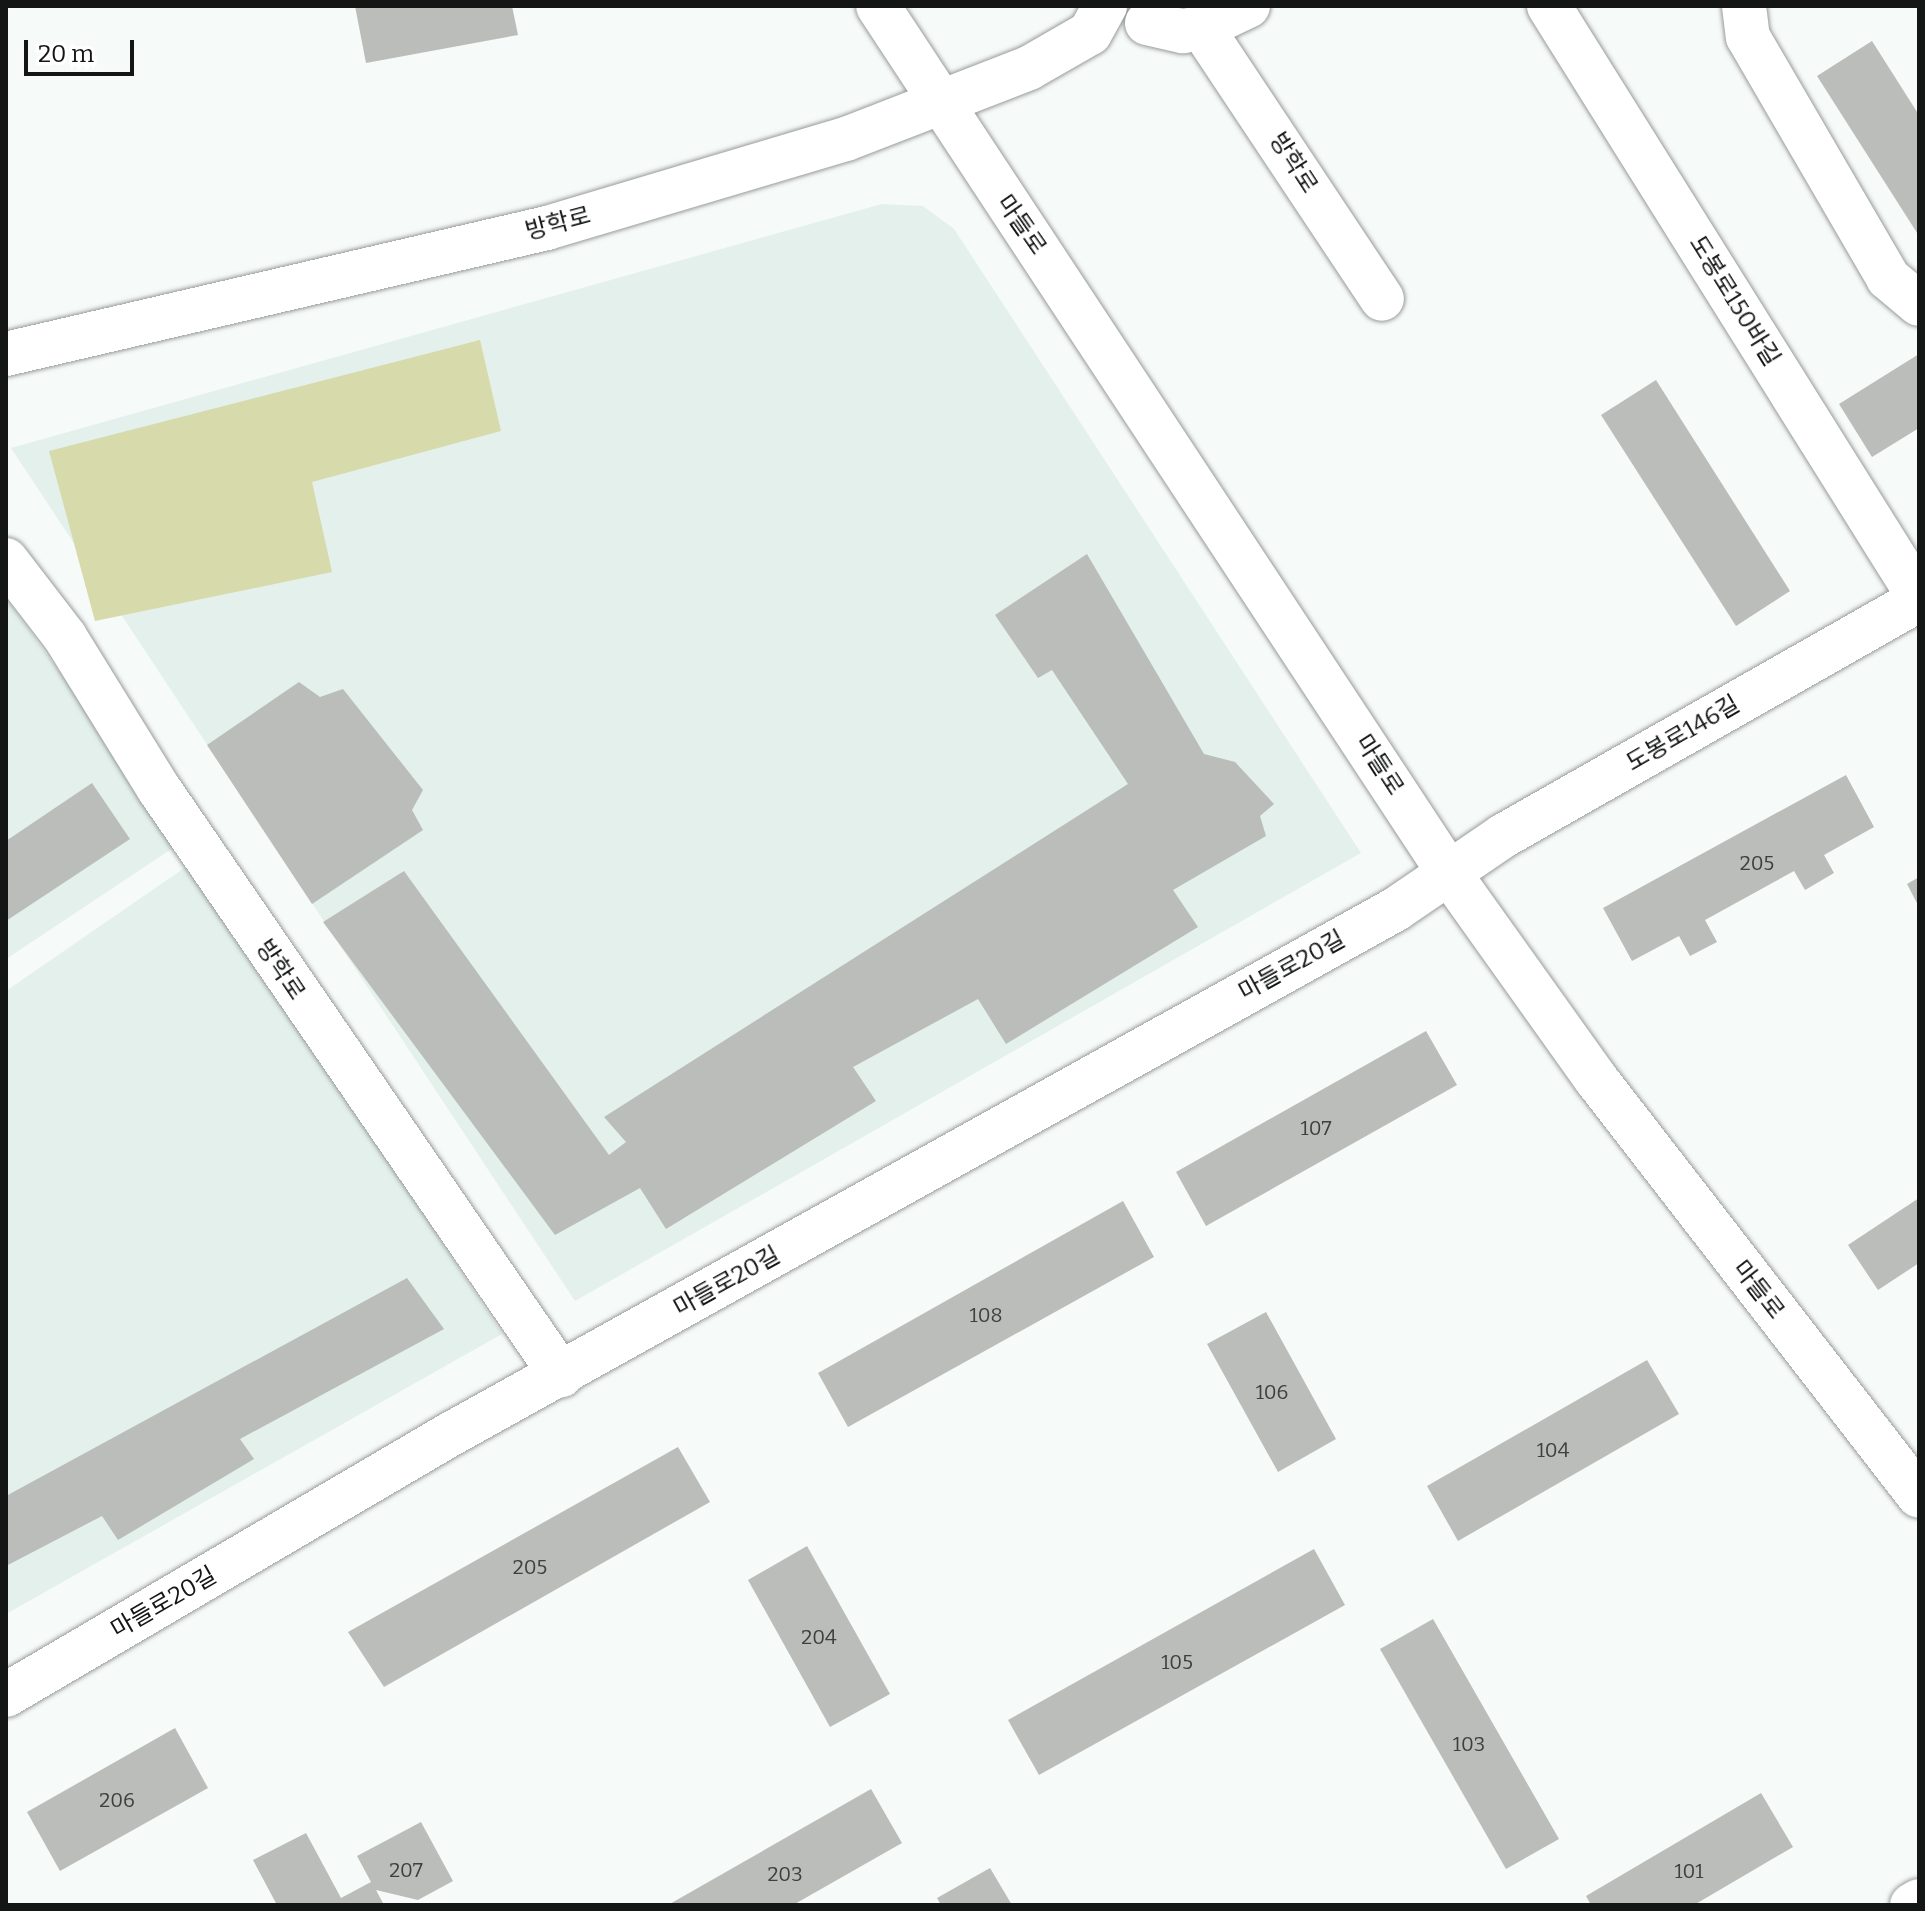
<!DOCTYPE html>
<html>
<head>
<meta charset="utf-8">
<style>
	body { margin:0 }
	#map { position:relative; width:1925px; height:1911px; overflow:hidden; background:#f6faf8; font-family:Bitter,"Noto Sans KR",serif }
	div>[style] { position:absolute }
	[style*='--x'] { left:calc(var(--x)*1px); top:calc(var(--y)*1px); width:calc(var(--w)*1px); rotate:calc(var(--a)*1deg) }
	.built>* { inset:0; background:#e3f0ec }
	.green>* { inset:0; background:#d7daaa }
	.building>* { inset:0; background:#babdba }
	.roads { filter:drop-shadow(0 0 2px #989b9a) drop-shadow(0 0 2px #989b9a) }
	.minor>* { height:44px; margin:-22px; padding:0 22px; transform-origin:22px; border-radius:22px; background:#fff }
	.major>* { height:44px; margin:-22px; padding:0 22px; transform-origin:22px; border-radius:22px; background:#fff }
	span { translate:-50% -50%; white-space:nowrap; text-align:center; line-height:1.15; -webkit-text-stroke:7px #fff; paint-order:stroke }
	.number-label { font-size:20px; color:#3e403e }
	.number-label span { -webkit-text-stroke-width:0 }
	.street-label { font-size:24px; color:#141615 }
	.frame { position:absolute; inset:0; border:8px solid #141615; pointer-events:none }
	.scale { position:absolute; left:24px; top:40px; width:110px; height:36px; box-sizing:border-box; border:4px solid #141615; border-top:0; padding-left:10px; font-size:24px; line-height:28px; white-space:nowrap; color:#141615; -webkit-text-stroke:6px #fff; paint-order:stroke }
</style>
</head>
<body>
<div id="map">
	<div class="built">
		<i style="clip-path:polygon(882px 204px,923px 206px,954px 229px,1361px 853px,575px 1301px,11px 448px)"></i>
		<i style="clip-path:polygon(6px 598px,182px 842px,6px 959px)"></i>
		<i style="clip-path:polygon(193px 862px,502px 1334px,6px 1614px,6px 991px)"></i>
	</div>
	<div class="green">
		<i style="clip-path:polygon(480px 340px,501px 431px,312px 482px,332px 572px,95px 621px,49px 451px)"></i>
	</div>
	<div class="building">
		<i style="clip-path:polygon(355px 6px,512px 6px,518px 35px,366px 63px)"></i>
		<i style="clip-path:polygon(1872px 41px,1919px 115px,1919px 236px,1817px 76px)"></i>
		<i style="clip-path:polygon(1919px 354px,1919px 428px,1872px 457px,1839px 404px)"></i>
		<i style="clip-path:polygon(1656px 380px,1790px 591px,1736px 626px,1601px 415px)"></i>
		<i style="clip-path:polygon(1087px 554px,1204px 754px,1235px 762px,1274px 804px,1260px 816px,1266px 836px,1173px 890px,1198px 927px,1006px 1044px,978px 999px,853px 1067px,876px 1101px,666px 1229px,640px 1188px,555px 1235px,323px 922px,404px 871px,609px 1155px,626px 1142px,604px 1117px,1128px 784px,1052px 670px,1038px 678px,995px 615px)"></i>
		<i style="clip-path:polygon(299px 682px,320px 697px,343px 689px,423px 790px,412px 810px,423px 830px,312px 904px,207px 745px)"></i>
		<i style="clip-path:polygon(1846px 775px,1874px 827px,1824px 855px,1834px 873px,1805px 890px,1794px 871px,1705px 920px,1717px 942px,1690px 956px,1679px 936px,1632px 961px,1603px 908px)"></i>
		<i style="clip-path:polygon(92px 783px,130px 839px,6px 921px,6px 841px)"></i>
		<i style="clip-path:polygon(1919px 877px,1919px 907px,1907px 884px)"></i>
		<i style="clip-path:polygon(1426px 1031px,1457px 1085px,1206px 1226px,1176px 1172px)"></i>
		<i style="clip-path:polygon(1919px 1198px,1919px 1263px,1878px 1290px,1848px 1245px)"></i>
		<i style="clip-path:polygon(1123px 1201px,1154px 1257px,848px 1427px,818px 1373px)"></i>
		<i style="clip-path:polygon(407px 1278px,444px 1329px,240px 1439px,254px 1459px,118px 1540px,102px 1516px,6px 1566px,6px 1496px)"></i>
		<i style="clip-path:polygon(1266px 1312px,1336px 1439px,1278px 1472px,1207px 1344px)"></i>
		<i style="clip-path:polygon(1647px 1360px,1679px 1414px,1458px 1541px,1427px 1486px)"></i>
		<i style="clip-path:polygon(678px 1447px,710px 1502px,384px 1687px,348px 1632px)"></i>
		<i style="clip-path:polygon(807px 1546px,890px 1694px,830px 1727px,748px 1580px)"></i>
		<i style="clip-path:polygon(1314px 1549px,1345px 1605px,1039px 1775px,1008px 1720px)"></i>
		<i style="clip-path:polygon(1433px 1619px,1559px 1839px,1506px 1869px,1380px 1649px)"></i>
		<i style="clip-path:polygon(175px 1728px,208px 1788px,60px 1871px,27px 1812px)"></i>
		<i style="clip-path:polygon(871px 1789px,902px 1843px,793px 1905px,668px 1905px)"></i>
		<i style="clip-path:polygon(1761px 1793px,1793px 1847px,1694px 1905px,1591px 1905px,1586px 1896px)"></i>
		<i style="clip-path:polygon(421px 1822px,453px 1881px,418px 1900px,376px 1890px,384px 1905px,277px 1905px,253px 1860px,306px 1833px,341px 1898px,371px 1882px,357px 1856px)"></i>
		<i style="clip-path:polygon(990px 1868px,1012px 1905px,941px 1905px,937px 1898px)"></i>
	</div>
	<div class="roads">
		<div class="minor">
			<i style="--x:1549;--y:6;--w:697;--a:57.95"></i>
			<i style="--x:1744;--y:6;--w:31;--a:83"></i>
			<i style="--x:1748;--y:37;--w:279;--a:59.8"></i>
			<i style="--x:1888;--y:278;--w:40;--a:40"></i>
			<i style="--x:1202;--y:28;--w:325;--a:56.4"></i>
			<i style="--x:941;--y:102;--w:923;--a:56.62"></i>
			<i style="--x:1449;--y:873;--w:253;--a:54.5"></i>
			<i style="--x:1596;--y:1079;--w:527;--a:52.24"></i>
			<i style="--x:6;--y:560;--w:97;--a:52.5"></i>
			<i style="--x:65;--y:637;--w:179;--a:58.3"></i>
			<i style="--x:159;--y:789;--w:711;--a:55.55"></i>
			<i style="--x:6;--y:1695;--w:514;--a:-30.41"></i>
			<i style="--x:449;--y:1435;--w:1083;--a:-29.05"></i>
			<i style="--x:1396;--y:909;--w:130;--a:-34.3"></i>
			<i style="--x:1503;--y:836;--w:478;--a:-29.6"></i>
			<i style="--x:1912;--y:1905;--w:8;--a:-30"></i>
		</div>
		<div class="major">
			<i style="--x:878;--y:6;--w:115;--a:56.7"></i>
			<i style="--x:1147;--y:23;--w:37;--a:13"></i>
			<i style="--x:1183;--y:31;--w:19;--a:-9"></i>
			<i style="--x:1202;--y:28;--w:51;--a:-25.6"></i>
			<i style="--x:6;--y:354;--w:555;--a:-13.11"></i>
			<i style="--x:547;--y:228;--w:312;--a:-16.6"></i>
			<i style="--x:846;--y:139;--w:196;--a:-21.2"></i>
			<i style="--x:1029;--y:68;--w:70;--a:-29.8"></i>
			<i style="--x:1090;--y:33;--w:31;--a:-61"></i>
		</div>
	</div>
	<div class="number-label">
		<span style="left:1757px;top:863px">205</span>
		<span style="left:1316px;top:1128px">107</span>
		<span style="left:986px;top:1315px">108</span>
		<span style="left:1272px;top:1392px">106</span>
		<span style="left:1553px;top:1450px">104</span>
		<span style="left:530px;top:1567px">205</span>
		<span style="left:819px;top:1637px">204</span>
		<span style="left:1177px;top:1662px">105</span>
		<span style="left:1469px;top:1744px">103</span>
		<span style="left:117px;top:1800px">206</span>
		<span style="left:406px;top:1870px">207</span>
		<span style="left:1689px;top:1871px">101</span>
		<span style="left:785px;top:1874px">203</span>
	</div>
	<div class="street-label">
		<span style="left:1293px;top:163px;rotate:57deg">방학로</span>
		<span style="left:558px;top:224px;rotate:-15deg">방학로</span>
		<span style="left:1021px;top:225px;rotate:55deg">마들로</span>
		<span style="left:1734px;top:301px;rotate:58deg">도봉로150바길</span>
		<span style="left:1683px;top:734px;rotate:-30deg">도봉로146길</span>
		<span style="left:1379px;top:765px;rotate:57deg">마들로</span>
		<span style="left:1292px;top:966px;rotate:-29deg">마들로20길</span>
		<span style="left:280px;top:970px;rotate:56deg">방학로</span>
		<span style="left:727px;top:1282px;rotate:-29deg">마들로20길</span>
		<span style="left:1758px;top:1290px;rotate:52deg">마들로</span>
		<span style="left:164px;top:1603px;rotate:-30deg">마들로20길</span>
	</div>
	<div class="frame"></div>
	<div class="scale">20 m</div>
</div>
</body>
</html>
